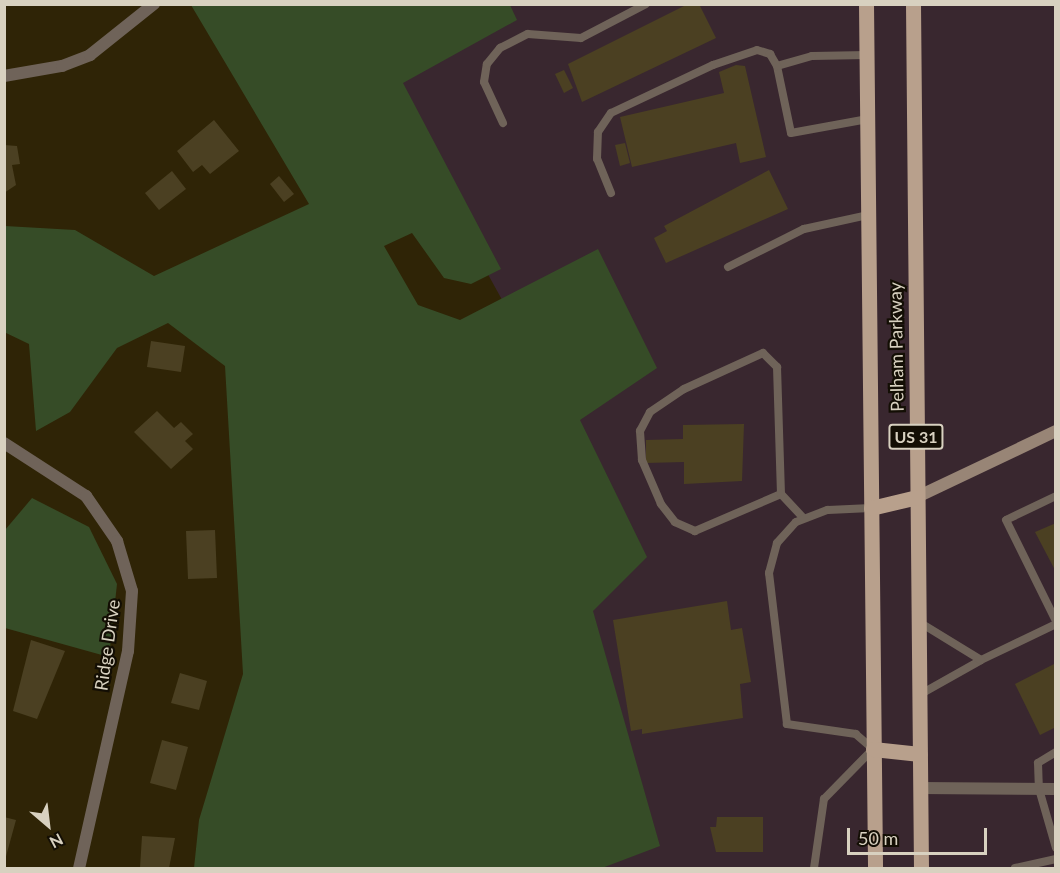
<!DOCTYPE html>
<html>
<head>
<meta charset="utf-8">
<style>
	body { margin:0 }
	#map { position:relative; width:1060px; height:873px; overflow:hidden; background:#2f2406; font-family:Lato,sans-serif }
	div>[style] { position:absolute }
	[style*='--x'] { left:calc(var(--x)*1px); top:calc(var(--y)*1px); width:calc(var(--w)*1px); rotate:calc(var(--a)*1deg) }
	.industrial>* { inset:0; background:#39272f }
	.green>* { inset:0; background:#364c27 }
	.building>* { inset:0; background:#4b4022 }
	.lane>* { height:8px; margin:-4px; padding:0 4px; transform-origin:4px; border-radius:4px; background:#6f6359 }
	.street>* { height:12px; margin:-6px; padding:0 6px; transform-origin:6px; border-radius:6px; background:#6f6359 }
	.secondary>* { height:12px; margin:-6px; padding:0 6px; transform-origin:6px; border-radius:6px; background:#988576 }
	.primary>* { height:15px; margin:-7.5px; padding:0 7.5px; transform-origin:7.5px; border-radius:7.5px; background:#b8a08c }
	span { translate:-50% -50%; white-space:nowrap; text-align:center; line-height:1.15; -webkit-text-stroke:4.5px #130e04; paint-order:stroke }
	.shield-label span { padding:2px 4px; background:#130e04; border:2px solid; border-radius:4px; -webkit-text-stroke-width:0 }
	.shield-label { font-size:16px; color:#d8d1c0; font-weight:700 }
	.street-label { font-size:18px; color:#d8d1c0 }
	.frame { position:absolute; inset:0; border:6px solid #d8d1c0; pointer-events:none }
	.north { position:absolute; left:18px; top:795px; width:60px; height:60px; -webkit-text-stroke:4px #130e04; paint-order:stroke; rotate:152deg; font-size:16px; font-weight:700; line-height:24px; text-align:center; color:#d8d1c0 }
	.north::after { content:''; display:block; margin:auto; width:21px; height:27px; background:#d8d1c0; clip-path:polygon(50% 0,100% 100%,50% 72%,0 100%) }
	.scale { position:absolute; left:847px; top:828px; width:140px; height:27px; box-sizing:border-box; border:3px solid #d8d1c0; border-top:0; padding-left:8px; font-size:18px; line-height:21px; white-space:nowrap; color:#d8d1c0; -webkit-text-stroke:4px #130e04; paint-order:stroke }
</style>
</head>
<body>
<div id="map">
	<div class="industrial">
		<i style="clip-path:polygon(339px 5px,1055px 5px,1055px 868px,584px 868px,571px 620px,568px 419px)"></i>
	</div>
	<div class="green">
		<i style="clip-path:polygon(191px 5px,510px 5px,517px 20px,403px 83px,501px 269px,471px 284px,444px 278px,412px 233px,384px 246px,418px 305px,460px 320px,598px 249px,657px 368px,580px 420px,647px 557px,593px 611px,660px 846px,602px 868px,194px 868px,199px 820px,243px 674px,225px 366px,168px 323px,117px 348px,70px 412px,36px 431px,29px 344px,4px 332px,5px 226px,75px 230px,154px 276px,309px 204px)"></i>
		<i style="clip-path:polygon(32px 498px,89px 527px,117px 584px,109px 657px,5px 628px,5px 530px)"></i>
	</div>
	<div class="building">
		<i style="clip-path:polygon(688px 4px,699px 4px,716px 38px,582px 102px,568px 64px)"></i>
		<i style="clip-path:polygon(736px 65px,745px 66px,766px 157px,740px 163px,736px 143px,632px 167px,620px 117px,724px 93px,719px 72px)"></i>
		<i style="clip-path:polygon(564px 70px,573px 88px,564px 93px,555px 74px)"></i>
		<i style="clip-path:polygon(214px 120px,239px 151px,210px 174px,202px 165px,193px 172px,177px 151px)"></i>
		<i style="clip-path:polygon(625px 143px,630px 163px,620px 166px,615px 145px)"></i>
		<i style="clip-path:polygon(4px 145px,17px 146px,20px 164px,12px 165px,16px 185px,4px 193px)"></i>
		<i style="clip-path:polygon(769px 170px,788px 209px,666px 263px,654px 238px,667px 231px,664px 226px)"></i>
		<i style="clip-path:polygon(172px 171px,186px 189px,159px 210px,145px 193px)"></i>
		<i style="clip-path:polygon(279px 176px,294px 194px,284px 202px,270px 184px)"></i>
		<i style="clip-path:polygon(151px 341px,185px 346px,181px 372px,147px 367px)"></i>
		<i style="clip-path:polygon(157px 411px,174px 428px,181px 422px,193px 434px,185px 441px,193px 449px,171px 469px,134px 432px)"></i>
		<i style="clip-path:polygon(744px 424px,742px 481px,684px 484px,684px 462px,646px 463px,646px 440px,683px 439px,683px 425px)"></i>
		<i style="clip-path:polygon(1056px 523px,1056px 572px,1035px 532px)"></i>
		<i style="clip-path:polygon(215px 530px,217px 578px,188px 579px,186px 531px)"></i>
		<i style="clip-path:polygon(727px 601px,731px 630px,742px 628px,751px 682px,740px 684px,743px 718px,642px 734px,642px 729px,631px 731px,613px 620px)"></i>
		<i style="clip-path:polygon(31px 640px,65px 651px,37px 719px,13px 711px)"></i>
		<i style="clip-path:polygon(1056px 663px,1056px 727px,1040px 735px,1015px 684px)"></i>
		<i style="clip-path:polygon(180px 673px,207px 681px,199px 710px,171px 703px)"></i>
		<i style="clip-path:polygon(162px 740px,188px 747px,176px 790px,150px 783px)"></i>
		<i style="clip-path:polygon(4px 817px,16px 820px,5px 860px,4px 860px)"></i>
		<i style="clip-path:polygon(717px 817px,763px 817px,763px 852px,716px 852px,710px 827px,716px 827px)"></i>
		<i style="clip-path:polygon(142px 836px,175px 838px,169px 868px,140px 868px)"></i>
	</div>
	<div class="lane">
		<i style="--x:867;--y:55;--w:55;--a:179"></i>
		<i style="--x:812;--y:56;--w:36;--a:164"></i>
		<i style="--x:777;--y:66;--w:68;--a:78.2"></i>
		<i style="--x:791;--y:133;--w:78;--a:-10.3"></i>
		<i style="--x:503;--y:123;--w:45;--a:-114.9"></i>
		<i style="--x:484;--y:82;--w:18;--a:-81"></i>
		<i style="--x:487;--y:64;--w:21;--a:-51"></i>
		<i style="--x:500;--y:48;--w:31;--a:-27"></i>
		<i style="--x:528;--y:34;--w:53;--a:4.3"></i>
		<i style="--x:581;--y:38;--w:73;--a:-27.6"></i>
		<i style="--x:611;--y:193;--w:37;--a:-112"></i>
		<i style="--x:597;--y:159;--w:27;--a:-88"></i>
		<i style="--x:598;--y:132;--w:23;--a:-56"></i>
		<i style="--x:611;--y:113;--w:113;--a:-25.2"></i>
		<i style="--x:713;--y:65;--w:46;--a:-18.8"></i>
		<i style="--x:757;--y:50;--w:14;--a:17"></i>
		<i style="--x:770;--y:54;--w:14;--a:60"></i>
		<i style="--x:728;--y:267;--w:85;--a:-26.6"></i>
		<i style="--x:804;--y:229;--w:66;--a:-12.3"></i>
		<i style="--x:781;--y:494;--w:94;--a:156.7"></i>
		<i style="--x:695;--y:531;--w:22;--a:-156"></i>
		<i style="--x:675;--y:522;--w:23;--a:-128"></i>
		<i style="--x:661;--y:504;--w:48;--a:-113.4"></i>
		<i style="--x:642;--y:460;--w:29;--a:-94"></i>
		<i style="--x:640;--y:431;--w:21;--a:-62"></i>
		<i style="--x:650;--y:412;--w:41;--a:-34.1"></i>
		<i style="--x:684;--y:389;--w:87;--a:-24.5"></i>
		<i style="--x:763;--y:353;--w:20;--a:45"></i>
		<i style="--x:777;--y:367;--w:127;--a:88.2"></i>
		<i style="--x:781;--y:494;--w:33;--a:47"></i>
		<i style="--x:1056;--y:496;--w:55;--a:154.4"></i>
		<i style="--x:1006;--y:520;--w:113;--a:63.7"></i>
		<i style="--x:981;--y:660;--w:83;--a:-25.6"></i>
		<i style="--x:919;--y:695;--w:71;--a:-29.4"></i>
		<i style="--x:981;--y:660;--w:73;--a:-148.5"></i>
		<i style="--x:1056;--y:752;--w:21;--a:149"></i>
		<i style="--x:1038;--y:763;--w:26;--a:88"></i>
		<i style="--x:1039;--y:789;--w:61;--a:73.9"></i>
		<i style="--x:814;--y:868;--w:70;--a:-81.8"></i>
		<i style="--x:824;--y:799;--w:70;--a:-45.6"></i>
		<i style="--x:873;--y:749;--w:23;--a:-139"></i>
		<i style="--x:856;--y:734;--w:70;--a:-171.8"></i>
		<i style="--x:787;--y:724;--w:152;--a:-96.8"></i>
		<i style="--x:769;--y:573;--w:31;--a:-75"></i>
		<i style="--x:777;--y:543;--w:28;--a:-48"></i>
		<i style="--x:796;--y:522;--w:34;--a:-21"></i>
		<i style="--x:828;--y:510;--w:43;--a:-2.7"></i>
		<i style="--x:1015;--y:868;--w:42;--a:-12.4"></i>
	</div>
	<div class="street">
		<i style="--x:4;--y:76;--w:59;--a:-9.8"></i>
		<i style="--x:62;--y:66;--w:30;--a:-21"></i>
		<i style="--x:90;--y:55;--w:82;--a:-38.6"></i>
		<i style="--x:4;--y:443;--w:98;--a:32.9"></i>
		<i style="--x:86;--y:496;--w:55;--a:55.4"></i>
		<i style="--x:117;--y:541;--w:52;--a:73.3"></i>
		<i style="--x:132;--y:591;--w:60;--a:93.8"></i>
		<i style="--x:128;--y:651;--w:222;--a:102.7"></i>
		<i style="--x:920;--y:788;--w:136;--a:0.4"></i>
	</div>
	<div class="secondary">
		<i style="--x:917;--y:497;--w:154;--a:-25.4"></i>
	</div>
	<div class="primary">
		<i style="--x:866;--y:4;--w:864;--a:89.4"></i>
		<i style="--x:913;--y:4;--w:864;--a:89.47"></i>
		<i style="--x:871;--y:508;--w:47;--a:-13.4"></i>
		<i style="--x:873;--y:749;--w:47;--a:6.1"></i>
	</div>
	<div class="shield-label">
		<span style="left:916px;top:437px">US 31</span>
	</div>
	<div class="street-label">
		<span style="left:896px;top:347px;rotate:-91deg">Pelham Parkway</span>
		<span style="left:107px;top:645px;rotate:-82deg">Ridge Drive</span>
	</div>
	<div class="frame"></div>
	<div class="north">N</div>
	<div class="scale">50 m</div>
</div>
</body>
</html>
